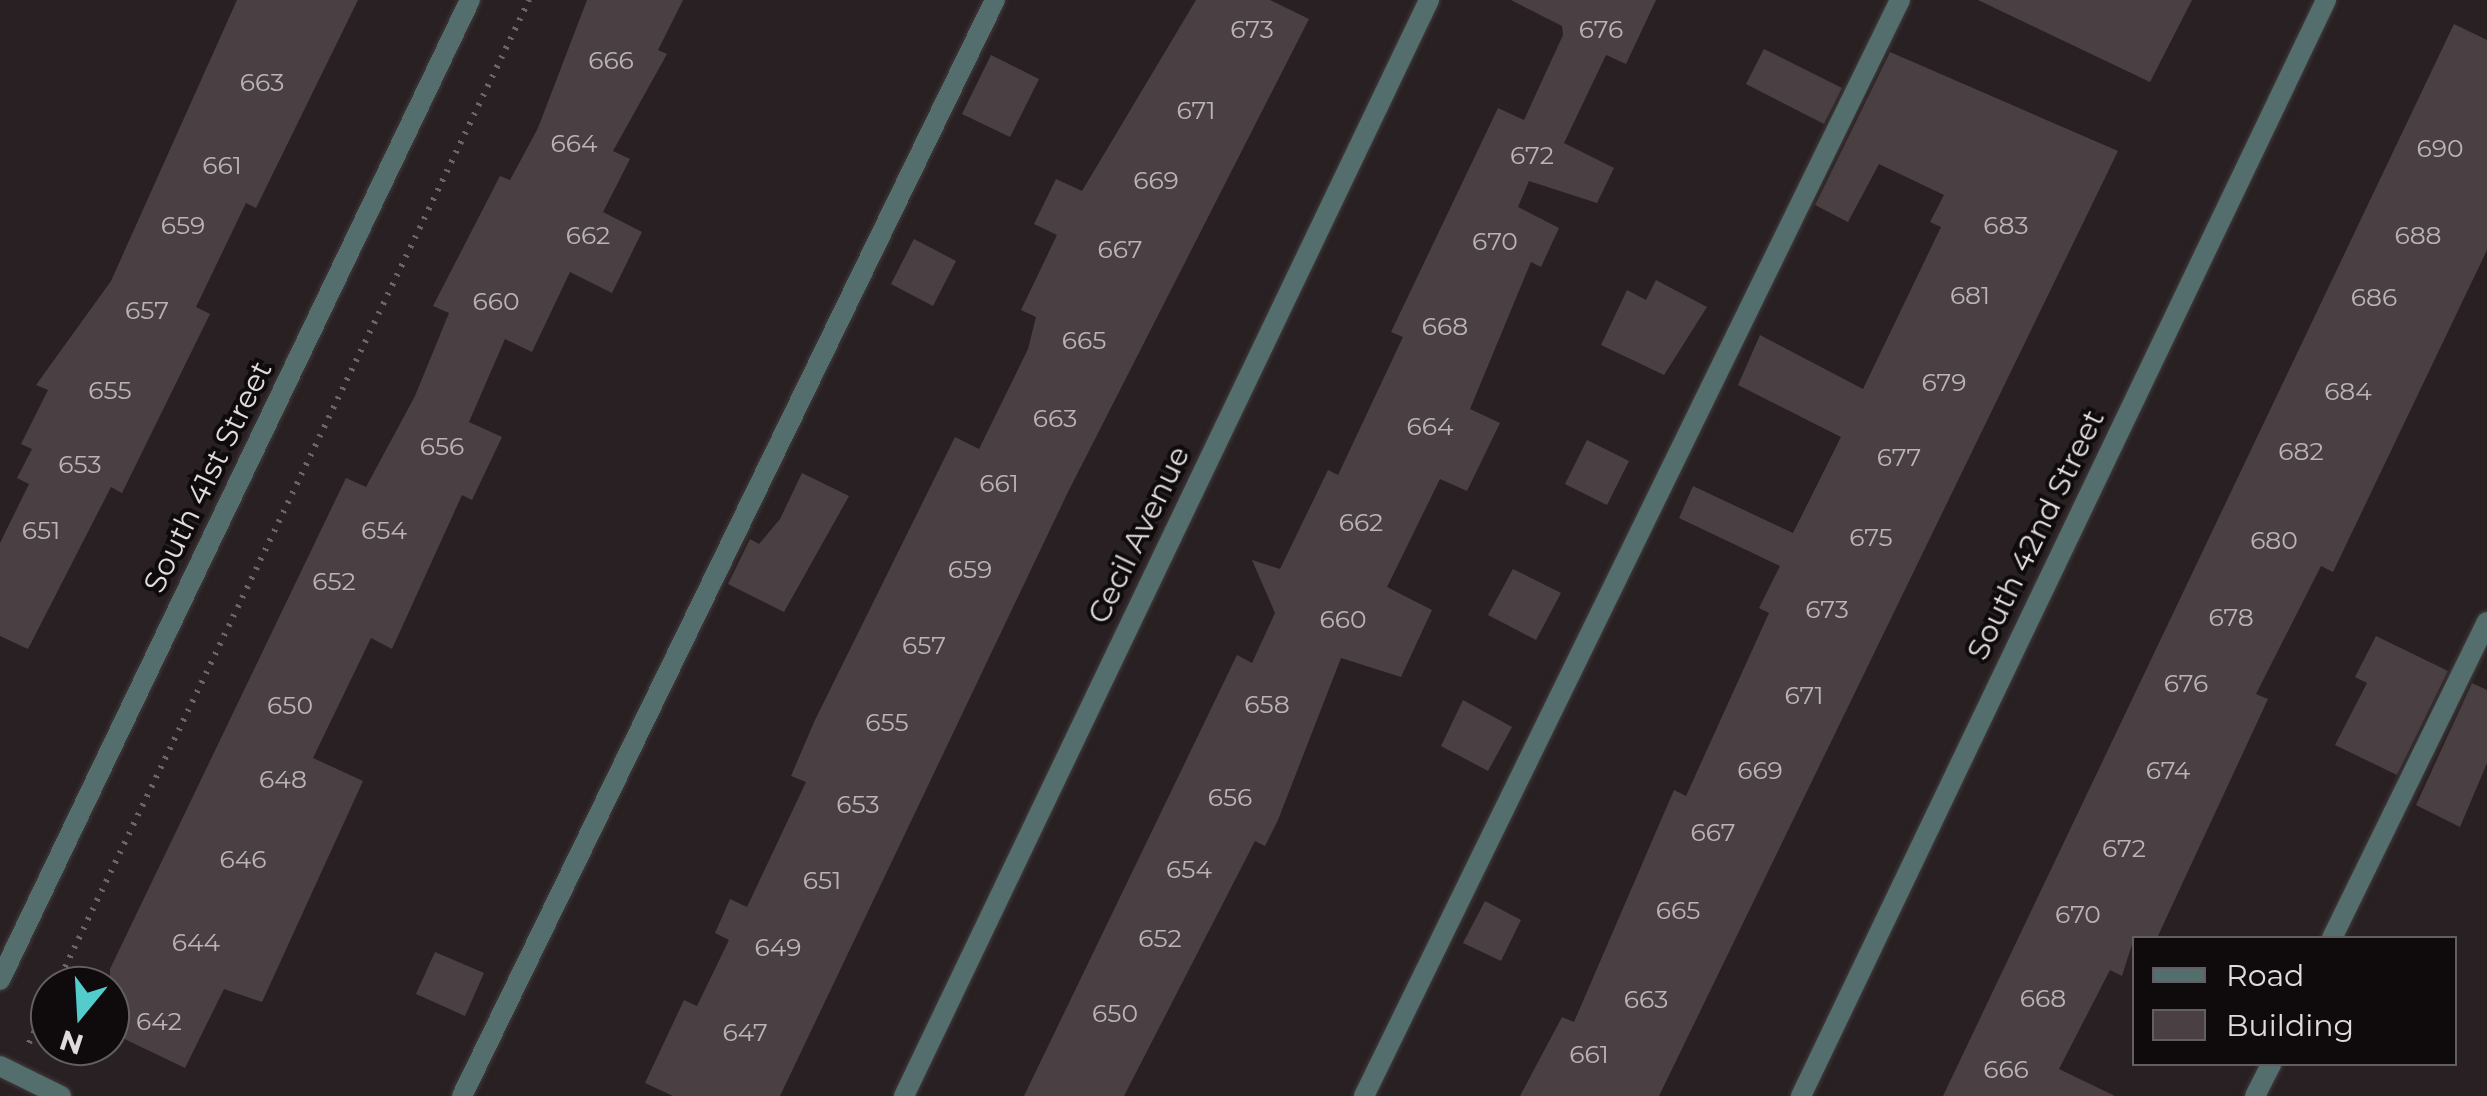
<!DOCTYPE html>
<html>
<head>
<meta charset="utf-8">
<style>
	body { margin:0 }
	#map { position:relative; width:2487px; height:1096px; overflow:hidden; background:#282022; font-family:Montserrat,sans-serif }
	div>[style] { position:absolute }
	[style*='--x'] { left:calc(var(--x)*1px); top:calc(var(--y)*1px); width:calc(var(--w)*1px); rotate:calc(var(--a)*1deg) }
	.building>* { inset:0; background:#4a4043 }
	.path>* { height:6px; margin-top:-3px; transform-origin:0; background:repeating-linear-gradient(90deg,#6c6566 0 2.5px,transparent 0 10.5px) }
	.roads { filter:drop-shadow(0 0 2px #423a3c) drop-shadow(0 0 2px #423a3c) }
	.lane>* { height:20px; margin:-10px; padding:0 10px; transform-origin:10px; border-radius:10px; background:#536e6d }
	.street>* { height:20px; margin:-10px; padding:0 10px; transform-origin:10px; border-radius:10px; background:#536e6d }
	span { translate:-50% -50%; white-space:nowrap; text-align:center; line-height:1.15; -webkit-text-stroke:8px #0f0b0c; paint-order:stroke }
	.number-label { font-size:25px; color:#bab4b6 }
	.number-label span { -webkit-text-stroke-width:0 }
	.street-label { font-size:30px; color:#e0dbdc }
	.legend { position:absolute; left:2132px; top:936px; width:325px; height:130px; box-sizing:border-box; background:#0f0b0c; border:2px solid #635e5f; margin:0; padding:12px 18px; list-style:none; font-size:30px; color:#e0dbdc }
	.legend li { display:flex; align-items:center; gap:20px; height:50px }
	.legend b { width:50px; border:2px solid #635e5f }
	.north { position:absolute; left:30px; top:966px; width:100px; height:100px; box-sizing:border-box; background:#0f0b0c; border:2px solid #635e5f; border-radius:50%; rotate:198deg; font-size:28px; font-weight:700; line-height:40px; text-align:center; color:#e0dbdc }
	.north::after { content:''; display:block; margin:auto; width:35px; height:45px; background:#52cdcc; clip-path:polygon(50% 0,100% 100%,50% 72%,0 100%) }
</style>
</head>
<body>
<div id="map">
	<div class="building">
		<i style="clip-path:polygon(237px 0,358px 0,256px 208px,246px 203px,196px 307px,210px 314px,122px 493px,111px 487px,28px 649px,0 636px,0 543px,29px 484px,17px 478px,32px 449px,21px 444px,48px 390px,36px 385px,111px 281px)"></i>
		<i style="clip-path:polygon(587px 0,683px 0,658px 50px,667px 54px,613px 151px,630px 159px,603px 212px,642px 232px,612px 293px,570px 272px,532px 352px,505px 339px,469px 422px,502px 437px,472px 500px,462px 495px,392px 649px,371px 638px,313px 758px,363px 781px,262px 1002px,224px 989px,185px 1068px,110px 1032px,110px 969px,346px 478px,366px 487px,415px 396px,449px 313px,433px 306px,500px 176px,510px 180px,538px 128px)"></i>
		<i style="clip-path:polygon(1196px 0,1270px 0,1309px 19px,1068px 492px,780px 1096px,673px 1096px,645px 1083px,684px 1000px,697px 1006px,729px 940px,715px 933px,730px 899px,747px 907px,806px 782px,791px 776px,815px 720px,955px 437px,979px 449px,1028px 349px,1036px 317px,1021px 310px,1057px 235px,1034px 224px,1056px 179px,1082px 191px)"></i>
		<i style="clip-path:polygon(1511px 0,1656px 0,1626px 64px,1606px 55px,1564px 143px,1614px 168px,1597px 203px,1529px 181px,1518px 207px,1559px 228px,1541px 267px,1531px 262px,1470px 409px,1500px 423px,1467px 491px,1440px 479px,1387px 587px,1432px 610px,1401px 677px,1341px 658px,1278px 820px,1265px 846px,1255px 841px,1124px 1096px,1024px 1096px,1237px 655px,1252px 663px,1275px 613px,1252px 560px,1280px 569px,1328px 470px,1338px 475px,1403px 337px,1391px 332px,1498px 108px,1524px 120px,1563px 35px,1562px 26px)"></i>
		<i style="clip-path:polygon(1978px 0,2192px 0,2150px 82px)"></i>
		<i style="clip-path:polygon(2454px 24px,2487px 40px,2487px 250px,2333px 572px,2321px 566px,2256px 694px,2268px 699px,2157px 938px,2134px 938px,2122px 976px,2110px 970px,2059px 1069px,2115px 1096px,1943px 1096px)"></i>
		<i style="clip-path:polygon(1764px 49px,1842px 88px,1824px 124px,1746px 84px)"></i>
		<i style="clip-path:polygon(1890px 52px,2118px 151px,1659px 1096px,1520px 1096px,1562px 1017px,1574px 1022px,1674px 790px,1686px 796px,1769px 613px,1759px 608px,1780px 566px,1679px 518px,1693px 486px,1793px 533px,1841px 437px,1738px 385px,1760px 335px,1863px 389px,1941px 227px,1930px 222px,1944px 195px,1879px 164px,1848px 222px,1815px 205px)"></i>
		<i style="clip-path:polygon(991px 55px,1039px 79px,1010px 137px,962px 114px)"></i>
		<i style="clip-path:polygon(914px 239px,956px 261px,933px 306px,891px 284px)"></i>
		<i style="clip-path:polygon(1656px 280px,1707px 307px,1664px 375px,1601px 345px,1627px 290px,1646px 300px)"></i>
		<i style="clip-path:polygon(1587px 440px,1629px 461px,1607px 505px,1565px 484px)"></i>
		<i style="clip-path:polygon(802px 473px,849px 496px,784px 612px,728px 584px,750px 539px,759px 544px,780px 519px)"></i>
		<i style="clip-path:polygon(1513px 569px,1561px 593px,1536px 640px,1488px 615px)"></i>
		<i style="clip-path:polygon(2376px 636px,2448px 671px,2397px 775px,2335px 745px,2367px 683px,2355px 677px)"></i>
		<i style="clip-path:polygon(2472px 683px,2487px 690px,2487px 763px,2460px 827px,2416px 805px)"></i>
		<i style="clip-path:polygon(1463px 700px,1512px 727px,1488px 771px,1441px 746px)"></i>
		<i style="clip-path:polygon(1485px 901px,1521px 920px,1501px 961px,1463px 943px)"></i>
		<i style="clip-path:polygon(435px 952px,484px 973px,465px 1016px,416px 994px)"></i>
	</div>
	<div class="path">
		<i style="--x:56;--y:986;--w:1094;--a:-64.37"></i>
		<i style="--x:29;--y:1043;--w:49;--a:-64.5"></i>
	</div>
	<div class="roads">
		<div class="lane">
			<i style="--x:2332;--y:938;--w:352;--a:-63.9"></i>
			<i style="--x:462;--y:1096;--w:1219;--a:-64.07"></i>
			<i style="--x:1364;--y:1096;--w:1220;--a:-63.94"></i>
			<i style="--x:2255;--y:1096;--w:36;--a:-63"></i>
		</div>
		<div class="street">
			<i style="--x:0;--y:980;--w:1087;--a:-64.38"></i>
			<i style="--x:0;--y:1066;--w:68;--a:26.2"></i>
			<i style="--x:904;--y:1096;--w:1215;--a:-64.4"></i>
			<i style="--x:1801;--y:1096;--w:1215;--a:-64.4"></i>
		</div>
	</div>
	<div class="number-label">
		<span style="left:1252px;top:29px">673</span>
		<span style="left:1601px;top:29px">676</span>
		<span style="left:611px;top:60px">666</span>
		<span style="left:262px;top:82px">663</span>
		<span style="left:1196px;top:110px">671</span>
		<span style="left:574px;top:143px">664</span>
		<span style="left:2440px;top:148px">690</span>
		<span style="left:1532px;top:155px">672</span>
		<span style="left:222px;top:165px">661</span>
		<span style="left:1156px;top:180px">669</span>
		<span style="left:183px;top:225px">659</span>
		<span style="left:2006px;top:225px">683</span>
		<span style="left:588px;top:235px">662</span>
		<span style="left:2418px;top:235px">688</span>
		<span style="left:1495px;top:241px">670</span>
		<span style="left:1120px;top:249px">667</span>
		<span style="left:1970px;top:295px">681</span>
		<span style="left:2374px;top:297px">686</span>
		<span style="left:496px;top:301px">660</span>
		<span style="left:147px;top:310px">657</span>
		<span style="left:1445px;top:326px">668</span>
		<span style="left:1084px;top:340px">665</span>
		<span style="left:1944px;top:382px">679</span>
		<span style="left:110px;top:390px">655</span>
		<span style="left:2348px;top:391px">684</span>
		<span style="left:1055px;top:418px">663</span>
		<span style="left:1430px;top:426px">664</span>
		<span style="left:442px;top:446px">656</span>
		<span style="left:2301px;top:451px">682</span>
		<span style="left:1899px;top:457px">677</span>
		<span style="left:80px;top:464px">653</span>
		<span style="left:999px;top:483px">661</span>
		<span style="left:1361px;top:522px">662</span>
		<span style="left:41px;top:530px">651</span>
		<span style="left:384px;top:530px">654</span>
		<span style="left:1871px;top:537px">675</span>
		<span style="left:2274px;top:540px">680</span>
		<span style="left:970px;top:569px">659</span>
		<span style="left:334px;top:581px">652</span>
		<span style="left:1827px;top:609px">673</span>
		<span style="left:2231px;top:617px">678</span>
		<span style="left:1343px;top:619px">660</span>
		<span style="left:924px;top:645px">657</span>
		<span style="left:2186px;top:683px">676</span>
		<span style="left:1804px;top:695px">671</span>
		<span style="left:1267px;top:704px">658</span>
		<span style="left:290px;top:705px">650</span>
		<span style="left:887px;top:722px">655</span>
		<span style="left:1760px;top:770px">669</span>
		<span style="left:2168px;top:770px">674</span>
		<span style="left:283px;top:779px">648</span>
		<span style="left:1230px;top:797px">656</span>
		<span style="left:858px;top:804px">653</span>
		<span style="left:1713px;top:832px">667</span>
		<span style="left:2124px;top:848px">672</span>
		<span style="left:243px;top:859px">646</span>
		<span style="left:1189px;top:869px">654</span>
		<span style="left:822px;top:880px">651</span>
		<span style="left:1678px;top:910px">665</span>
		<span style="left:2078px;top:914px">670</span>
		<span style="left:1160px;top:938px">652</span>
		<span style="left:196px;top:942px">644</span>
		<span style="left:778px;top:947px">649</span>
		<span style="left:2043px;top:998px">668</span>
		<span style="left:1646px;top:999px">663</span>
		<span style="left:1115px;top:1013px">650</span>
		<span style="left:159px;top:1021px">642</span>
		<span style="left:745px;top:1032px">647</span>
		<span style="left:1589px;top:1054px">661</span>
		<span style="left:2006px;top:1069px">666</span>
	</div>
	<div class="street-label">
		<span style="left:208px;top:477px;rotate:-64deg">South 41st Street</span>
		<span style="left:1139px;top:535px;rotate:-64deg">Cecil Avenue</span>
		<span style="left:2036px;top:535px;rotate:-64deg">South 42nd Street</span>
	</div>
	<ul class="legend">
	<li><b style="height:12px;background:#536e6d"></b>Road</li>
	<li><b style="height:28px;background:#4a4043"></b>Building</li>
	</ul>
	<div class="north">N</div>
</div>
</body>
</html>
